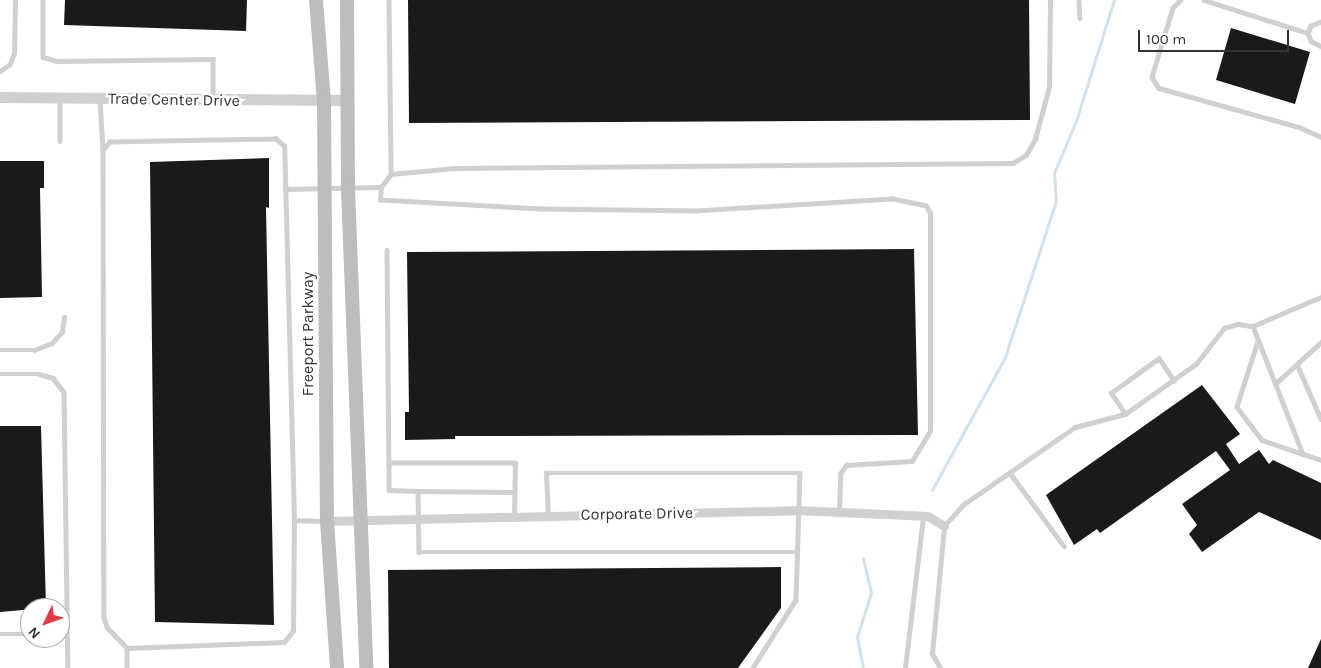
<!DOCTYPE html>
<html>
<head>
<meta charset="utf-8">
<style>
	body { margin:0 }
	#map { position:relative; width:1321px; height:668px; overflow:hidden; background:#fff; font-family:Karla,sans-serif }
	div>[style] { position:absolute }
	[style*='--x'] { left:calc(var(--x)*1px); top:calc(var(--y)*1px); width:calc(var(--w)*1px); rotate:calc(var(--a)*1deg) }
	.stream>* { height:3px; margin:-1.5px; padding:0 1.5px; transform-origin:1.5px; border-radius:1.5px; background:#cfe2ee }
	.building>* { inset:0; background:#1a1a1a }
	.service>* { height:4.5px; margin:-2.25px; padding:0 2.25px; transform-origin:2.25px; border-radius:2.25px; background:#d0d0d0 }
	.minor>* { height:9px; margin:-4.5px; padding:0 4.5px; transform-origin:4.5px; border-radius:4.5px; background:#d0d0d0 }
	.tertiary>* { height:11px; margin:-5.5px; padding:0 5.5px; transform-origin:5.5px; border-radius:5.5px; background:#d0d0d0 }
	.secondary>* { height:14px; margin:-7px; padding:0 7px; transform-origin:7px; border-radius:7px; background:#bdbdbd }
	span { translate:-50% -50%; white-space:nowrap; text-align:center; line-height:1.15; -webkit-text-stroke:5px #fff; paint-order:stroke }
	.street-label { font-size:16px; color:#333 }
	.north { position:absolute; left:20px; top:598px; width:50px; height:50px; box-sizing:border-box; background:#fff; border:1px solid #adadad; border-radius:50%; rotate:228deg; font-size:14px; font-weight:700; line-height:20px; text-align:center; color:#333 }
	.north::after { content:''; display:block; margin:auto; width:18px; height:22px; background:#e63946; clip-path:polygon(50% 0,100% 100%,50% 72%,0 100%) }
	.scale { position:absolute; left:1138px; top:30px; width:151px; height:22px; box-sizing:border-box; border:2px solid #333; border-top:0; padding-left:6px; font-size:15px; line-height:18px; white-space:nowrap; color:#333; -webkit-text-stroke:4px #fff; paint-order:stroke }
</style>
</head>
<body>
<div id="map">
	<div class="stream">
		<i style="--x:932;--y:490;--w:152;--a:-61.2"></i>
		<i style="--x:1005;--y:357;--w:164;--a:-71.9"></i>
		<i style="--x:1056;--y:201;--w:28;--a:-94"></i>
		<i style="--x:1054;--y:173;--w:56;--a:-67.1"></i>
		<i style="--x:1076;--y:121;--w:127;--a:-72.6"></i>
		<i style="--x:863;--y:558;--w:36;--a:77"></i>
		<i style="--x:871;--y:593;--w:46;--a:107.7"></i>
		<i style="--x:857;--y:637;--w:32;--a:79"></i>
	</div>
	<div class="building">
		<i style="clip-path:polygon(65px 0,247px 0,246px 31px,64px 25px)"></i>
		<i style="clip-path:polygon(408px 0,1029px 0,1030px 120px,409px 123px)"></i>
		<i style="clip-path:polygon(1231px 28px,1310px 52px,1295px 104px,1216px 80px)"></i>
		<i style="clip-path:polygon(269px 158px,269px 208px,266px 207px,274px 625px,155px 622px,150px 162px)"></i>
		<i style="clip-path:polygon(0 161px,44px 161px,44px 188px,40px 188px,42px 297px,0 298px)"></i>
		<i style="clip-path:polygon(914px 249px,918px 435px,455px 436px,455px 439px,405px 440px,405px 412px,409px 412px,407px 252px)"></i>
		<i style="clip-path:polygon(1202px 385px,1240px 434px,1226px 444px,1239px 464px,1259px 450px,1269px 464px,1273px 460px,1321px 483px,1321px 540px,1259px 512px,1202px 552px,1189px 534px,1197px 525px,1182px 504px,1230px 470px,1216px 451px,1100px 533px,1097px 529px,1074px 545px,1046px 495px)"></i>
		<i style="clip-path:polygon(0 426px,41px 426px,46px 608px,0 612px)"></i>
		<i style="clip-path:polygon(781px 567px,781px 608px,738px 668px,389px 668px,388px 570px)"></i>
		<i style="clip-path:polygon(1321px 639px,1321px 668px,1308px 668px)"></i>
	</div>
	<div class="service">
		<i style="--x:43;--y:0;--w:57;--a:90"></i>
		<i style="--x:43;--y:57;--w:15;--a:16"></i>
		<i style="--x:57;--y:61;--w:156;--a:-0.7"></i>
		<i style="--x:213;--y:59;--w:39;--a:90"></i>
		<i style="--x:389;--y:0;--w:174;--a:89.3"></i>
		<i style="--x:1079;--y:0;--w:18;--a:87"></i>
		<i style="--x:1181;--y:0;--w:11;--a:135"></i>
		<i style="--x:1173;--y:8;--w:72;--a:106.9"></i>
		<i style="--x:1152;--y:77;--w:13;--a:58"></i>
		<i style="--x:1159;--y:88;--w:145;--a:15.6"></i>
		<i style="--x:1299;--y:127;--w:24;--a:24"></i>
		<i style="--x:1204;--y:0;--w:109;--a:17.6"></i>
		<i style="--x:1321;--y:22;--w:11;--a:158"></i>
		<i style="--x:1311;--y:26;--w:8;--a:113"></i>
		<i style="--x:1308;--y:33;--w:9;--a:69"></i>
		<i style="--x:1311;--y:41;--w:11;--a:27"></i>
		<i style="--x:0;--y:71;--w:12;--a:-35"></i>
		<i style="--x:10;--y:64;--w:12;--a:-70"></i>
		<i style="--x:14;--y:53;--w:53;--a:-88.9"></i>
		<i style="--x:60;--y:98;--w:43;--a:90"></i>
		<i style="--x:100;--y:99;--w:51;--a:86.6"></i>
		<i style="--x:285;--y:189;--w:96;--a:-1.2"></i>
		<i style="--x:387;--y:250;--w:213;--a:89.5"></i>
		<i style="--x:1253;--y:326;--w:137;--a:68.7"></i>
		<i style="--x:1303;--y:454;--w:19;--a:18"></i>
		<i style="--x:1258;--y:341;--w:69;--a:107.7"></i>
		<i style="--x:1237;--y:407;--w:41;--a:52.9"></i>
		<i style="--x:1262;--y:440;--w:43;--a:18.9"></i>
		<i style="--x:0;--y:350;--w:34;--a:0"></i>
		<i style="--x:34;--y:350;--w:19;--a:-21"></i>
		<i style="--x:52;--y:343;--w:15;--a:-48"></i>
		<i style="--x:62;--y:332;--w:15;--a:-82"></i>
		<i style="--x:1297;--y:364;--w:60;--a:66.4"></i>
		<i style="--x:0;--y:374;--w:39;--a:0"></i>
		<i style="--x:39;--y:374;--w:15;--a:16"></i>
		<i style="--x:53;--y:378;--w:18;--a:52"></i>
		<i style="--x:64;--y:392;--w:276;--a:89.2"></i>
		<i style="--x:1275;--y:384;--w:62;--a:-42.4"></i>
		<i style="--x:1125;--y:414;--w:25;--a:-124"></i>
		<i style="--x:1111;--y:393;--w:59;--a:-36.1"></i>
		<i style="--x:1159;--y:358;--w:27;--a:56"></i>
		<i style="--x:1010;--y:473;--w:91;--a:53.5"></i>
		<i style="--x:418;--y:491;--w:96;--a:0.6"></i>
		<i style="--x:839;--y:512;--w:38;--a:-88"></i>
		<i style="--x:840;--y:474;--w:11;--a:-56"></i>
		<i style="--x:846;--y:465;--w:66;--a:-3.5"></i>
		<i style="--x:912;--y:461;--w:35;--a:-59"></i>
		<i style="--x:930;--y:431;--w:218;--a:-90"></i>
		<i style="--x:930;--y:213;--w:8;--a:-120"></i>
		<i style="--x:926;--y:206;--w:35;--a:-168"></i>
		<i style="--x:892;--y:199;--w:194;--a:176.5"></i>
		<i style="--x:698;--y:211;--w:157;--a:-179.3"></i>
		<i style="--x:541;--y:209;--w:161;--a:-176.8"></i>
		<i style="--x:380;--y:200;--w:13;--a:-86"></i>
		<i style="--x:381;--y:187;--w:16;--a:-52"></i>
		<i style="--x:391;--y:174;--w:64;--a:-5.4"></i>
		<i style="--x:455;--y:168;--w:558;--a:-0.51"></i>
		<i style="--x:1013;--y:163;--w:15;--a:-32"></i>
		<i style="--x:1026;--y:155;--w:18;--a:-61"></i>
		<i style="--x:1035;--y:139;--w:54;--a:-74.9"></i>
		<i style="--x:1049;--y:87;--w:87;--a:-89.3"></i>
		<i style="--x:514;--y:516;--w:53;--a:-88.9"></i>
		<i style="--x:515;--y:463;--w:126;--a:180"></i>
		<i style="--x:389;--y:463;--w:27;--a:90"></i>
		<i style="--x:389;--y:490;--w:29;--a:2"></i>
		<i style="--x:418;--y:491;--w:61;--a:89.1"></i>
		<i style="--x:419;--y:552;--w:377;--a:0"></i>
		<i style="--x:548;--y:516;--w:43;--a:-92.7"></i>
		<i style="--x:546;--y:473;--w:254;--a:0"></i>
		<i style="--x:800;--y:473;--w:127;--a:91.8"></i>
		<i style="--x:796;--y:600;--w:80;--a:122.3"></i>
		<i style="--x:294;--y:520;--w:374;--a:-91.5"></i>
		<i style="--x:284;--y:146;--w:11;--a:-139"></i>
		<i style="--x:276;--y:139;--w:166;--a:179"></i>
		<i style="--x:110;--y:142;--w:11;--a:131"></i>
		<i style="--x:103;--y:150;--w:467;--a:89.9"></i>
		<i style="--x:104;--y:617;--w:10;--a:73"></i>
		<i style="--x:107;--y:627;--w:29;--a:46"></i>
		<i style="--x:127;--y:648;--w:157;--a:-2.2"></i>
		<i style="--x:284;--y:642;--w:14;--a:-51"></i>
		<i style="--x:293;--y:631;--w:111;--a:-89.5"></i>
		<i style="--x:294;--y:520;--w:32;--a:2"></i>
		<i style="--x:0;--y:634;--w:30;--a:0"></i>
		<i style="--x:127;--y:648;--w:20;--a:90"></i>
		<i style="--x:905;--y:668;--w:153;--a:-83.2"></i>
		<i style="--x:940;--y:668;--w:16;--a:-120"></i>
		<i style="--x:932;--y:654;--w:129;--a:-84.6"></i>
		<i style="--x:944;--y:526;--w:30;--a:-48"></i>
		<i style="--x:964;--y:504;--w:135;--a:-34.7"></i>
		<i style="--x:1075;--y:427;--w:52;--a:-14.6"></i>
		<i style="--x:1125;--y:414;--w:87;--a:-35.2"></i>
		<i style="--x:1196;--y:364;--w:46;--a:-52.1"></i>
		<i style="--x:1224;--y:328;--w:15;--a:-16"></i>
		<i style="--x:1238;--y:324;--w:15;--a:8"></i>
		<i style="--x:1253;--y:326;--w:74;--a:-23.1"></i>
	</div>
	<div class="minor">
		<i style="--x:327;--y:521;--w:470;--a:-1.3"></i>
		<i style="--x:797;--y:510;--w:131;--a:2.6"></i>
		<i style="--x:928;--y:516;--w:19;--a:32"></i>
	</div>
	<div class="tertiary">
		<i style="--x:0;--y:97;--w:348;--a:0.5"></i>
	</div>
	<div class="secondary">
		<i style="--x:316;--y:0;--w:101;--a:85.5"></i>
		<i style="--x:324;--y:101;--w:420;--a:89.6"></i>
		<i style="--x:327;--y:521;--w:147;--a:86.1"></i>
		<i style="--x:347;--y:0;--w:189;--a:89.7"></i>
		<i style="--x:348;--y:189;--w:479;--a:87.8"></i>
	</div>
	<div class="street-label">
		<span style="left:174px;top:100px;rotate:1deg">Trade Center Drive</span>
		<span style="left:308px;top:334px;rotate:-90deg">Freeport Parkway</span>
		<span style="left:637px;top:514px;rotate:-1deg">Corporate Drive</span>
	</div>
	<div class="north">N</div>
	<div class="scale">100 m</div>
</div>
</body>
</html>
